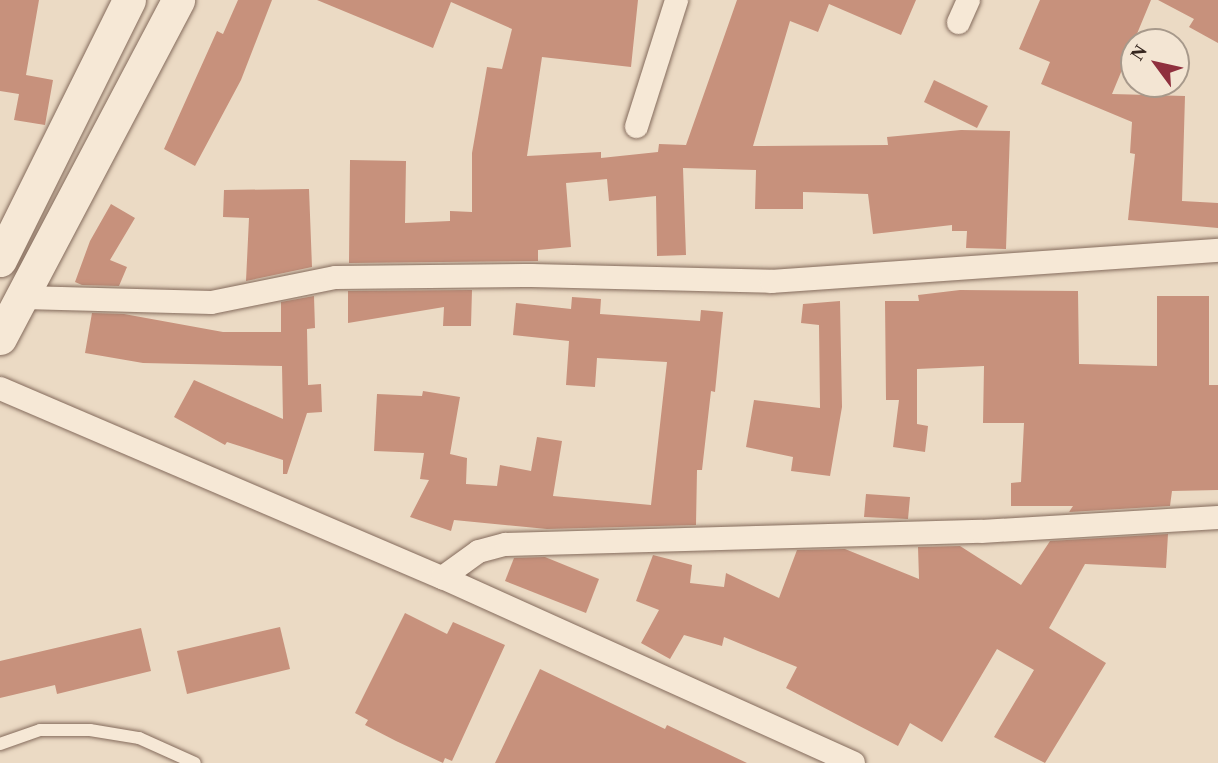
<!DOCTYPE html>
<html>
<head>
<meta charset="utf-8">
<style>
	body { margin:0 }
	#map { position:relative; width:1218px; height:763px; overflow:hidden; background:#ebdac4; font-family:Georgia,serif }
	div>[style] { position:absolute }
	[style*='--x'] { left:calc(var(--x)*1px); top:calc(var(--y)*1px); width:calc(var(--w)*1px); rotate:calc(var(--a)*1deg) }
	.building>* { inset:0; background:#c7917c }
	.roads { filter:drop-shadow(0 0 2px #846b5c) drop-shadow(0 0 2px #846b5c) }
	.lane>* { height:12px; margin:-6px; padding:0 6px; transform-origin:6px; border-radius:6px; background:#f6e8d6 }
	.street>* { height:23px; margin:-11.5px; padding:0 11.5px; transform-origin:11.5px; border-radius:11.5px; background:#f6e8d6 }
	.secondary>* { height:33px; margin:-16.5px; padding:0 16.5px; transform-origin:16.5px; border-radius:16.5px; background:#f6e8d6 }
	span { translate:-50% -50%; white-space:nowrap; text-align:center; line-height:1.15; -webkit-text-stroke:6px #f3e5d3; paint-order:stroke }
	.north { position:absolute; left:1120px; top:28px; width:70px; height:70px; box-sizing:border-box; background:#f3e5d3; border:2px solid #a7998b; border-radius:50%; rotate:303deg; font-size:19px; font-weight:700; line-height:28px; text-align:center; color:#35261f }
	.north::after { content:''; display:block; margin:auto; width:24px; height:32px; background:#8f303e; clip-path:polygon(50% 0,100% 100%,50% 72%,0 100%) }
</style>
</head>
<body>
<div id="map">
	<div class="building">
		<i style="clip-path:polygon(0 0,39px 0,26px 75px,53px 80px,45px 125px,14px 120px,19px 94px,0 91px)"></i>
		<i style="clip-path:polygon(238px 0,272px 0,241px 80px,195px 166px,164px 149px,217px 31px,223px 34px)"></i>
		<i style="clip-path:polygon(317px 0,638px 0,631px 67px,542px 57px,527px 156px,601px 152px,601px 158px,658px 152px,659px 144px,686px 145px,737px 0,916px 0,901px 35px,829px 4px,818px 32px,790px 21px,753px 146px,888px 145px,887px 137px,961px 130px,1010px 131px,1006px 249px,966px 248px,967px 231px,952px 231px,952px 225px,873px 234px,868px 194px,803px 192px,803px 209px,755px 209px,756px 170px,683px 168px,686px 255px,657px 256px,656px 196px,609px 201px,607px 179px,566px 183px,571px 247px,538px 250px,538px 261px,349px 263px,350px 160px,406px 161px,405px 223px,450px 221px,450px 211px,472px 212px,472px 153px,487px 67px,502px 69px,512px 29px,451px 2px,433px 48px)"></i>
		<i style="clip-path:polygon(1040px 0,1151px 0,1112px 94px,1185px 96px,1182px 201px,1218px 203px,1218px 228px,1128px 220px,1135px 154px,1130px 153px,1132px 122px,1041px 84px,1050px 62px,1019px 49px)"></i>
		<i style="clip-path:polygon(1158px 0,1218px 0,1218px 43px,1189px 27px,1194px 19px)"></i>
		<i style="clip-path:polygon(934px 80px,988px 106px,977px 128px,924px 102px)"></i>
		<i style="clip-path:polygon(309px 189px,312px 267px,246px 281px,249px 218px,223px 217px,224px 190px)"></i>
		<i style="clip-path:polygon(111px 204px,135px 218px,110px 260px,127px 267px,119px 286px,82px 285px,75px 282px,90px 241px)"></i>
		<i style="clip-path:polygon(472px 290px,471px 326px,443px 326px,444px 307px,348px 323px,348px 291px)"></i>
		<i style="clip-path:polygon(960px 290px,1078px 291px,1079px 364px,1157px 366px,1157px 296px,1209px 296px,1209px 385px,1218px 385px,1218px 490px,1172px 491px,1170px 506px,1069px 512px,1073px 506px,1011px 506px,1011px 483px,1021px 482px,1024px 423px,983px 423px,984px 366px,917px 369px,917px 424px,928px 426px,925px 452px,893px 447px,899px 400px,886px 400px,885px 301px,919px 301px,918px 295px)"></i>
		<i style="clip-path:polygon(314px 296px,315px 328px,307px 329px,308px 385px,321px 384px,322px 412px,307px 413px,287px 474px,283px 474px,283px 460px,227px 442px,225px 445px,174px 417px,194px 380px,283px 419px,282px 366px,143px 363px,85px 353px,92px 313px,124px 314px,223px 332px,281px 332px,281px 302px)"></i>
		<i style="clip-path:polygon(572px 297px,601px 299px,600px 314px,700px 321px,701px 310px,723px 312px,715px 392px,711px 391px,702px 470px,697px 470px,696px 525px,547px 529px,454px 520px,451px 531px,410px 517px,429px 480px,420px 479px,424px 453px,374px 451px,377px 394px,422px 396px,423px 391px,460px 397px,450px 454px,467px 458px,466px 484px,497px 486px,500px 465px,531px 471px,537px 437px,562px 441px,553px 496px,651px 505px,667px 362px,597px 358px,595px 387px,566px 385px,569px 341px,513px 335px,516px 303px,571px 309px)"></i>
		<i style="clip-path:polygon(840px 301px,842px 407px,830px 476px,791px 471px,793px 457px,746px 447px,754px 400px,820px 408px,819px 325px,801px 323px,803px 304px)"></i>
		<i style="clip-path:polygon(866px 494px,910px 497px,908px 519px,864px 517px)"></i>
		<i style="clip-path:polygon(1168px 534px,1166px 568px,1085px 564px,1049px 628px,1106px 663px,1045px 763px,994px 737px,1034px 670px,997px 649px,942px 742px,910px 723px,898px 746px,786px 688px,797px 667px,724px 637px,722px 646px,684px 635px,670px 659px,641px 643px,659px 610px,636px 601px,653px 555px,692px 565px,690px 583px,724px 587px,726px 573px,779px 598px,797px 550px,845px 549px,919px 579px,918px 547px,960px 546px,1021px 585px,1050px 541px)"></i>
		<i style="clip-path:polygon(545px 557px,599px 579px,586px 613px,505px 581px,514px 558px)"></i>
		<i style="clip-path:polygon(405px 613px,447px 634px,453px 622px,505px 645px,452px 761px,445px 758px,443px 763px,396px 741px,365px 725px,368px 720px,355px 713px)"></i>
		<i style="clip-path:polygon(280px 627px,290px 669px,187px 694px,177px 651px)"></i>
		<i style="clip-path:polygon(141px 628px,151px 671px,57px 694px,55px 685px,0 698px,0 661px)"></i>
		<i style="clip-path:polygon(540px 669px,665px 729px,667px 725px,747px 763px,495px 763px)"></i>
	</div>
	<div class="roads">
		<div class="lane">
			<i style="--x:0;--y:744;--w:42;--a:-19.3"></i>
			<i style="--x:40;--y:730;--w:50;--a:0"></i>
			<i style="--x:90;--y:730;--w:50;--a:9.3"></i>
			<i style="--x:139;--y:738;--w:61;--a:24.1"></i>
		</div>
		<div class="street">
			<i style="--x:958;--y:22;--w:24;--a:-66"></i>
			<i style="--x:636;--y:126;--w:132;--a:-72.4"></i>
			<i style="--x:23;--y:297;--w:188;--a:1.5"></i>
			<i style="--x:211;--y:302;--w:126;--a:-11.4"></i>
			<i style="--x:335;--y:277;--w:196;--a:-0.6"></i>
			<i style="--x:531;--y:275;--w:240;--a:1.4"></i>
			<i style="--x:771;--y:281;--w:448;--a:-4"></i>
			<i style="--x:0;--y:388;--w:481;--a:23.2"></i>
			<i style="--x:442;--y:577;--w:451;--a:24.3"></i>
			<i style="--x:442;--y:577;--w:44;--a:-35.8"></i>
			<i style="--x:478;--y:551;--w:28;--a:-15"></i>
			<i style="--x:505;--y:544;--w:476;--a:-1.6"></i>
			<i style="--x:981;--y:531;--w:237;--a:-3.4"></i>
		</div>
		<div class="secondary">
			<i style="--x:0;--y:260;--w:290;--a:-63.6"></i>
			<i style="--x:0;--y:338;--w:382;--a:-62.2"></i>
		</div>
	</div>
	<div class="north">N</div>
</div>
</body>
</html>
